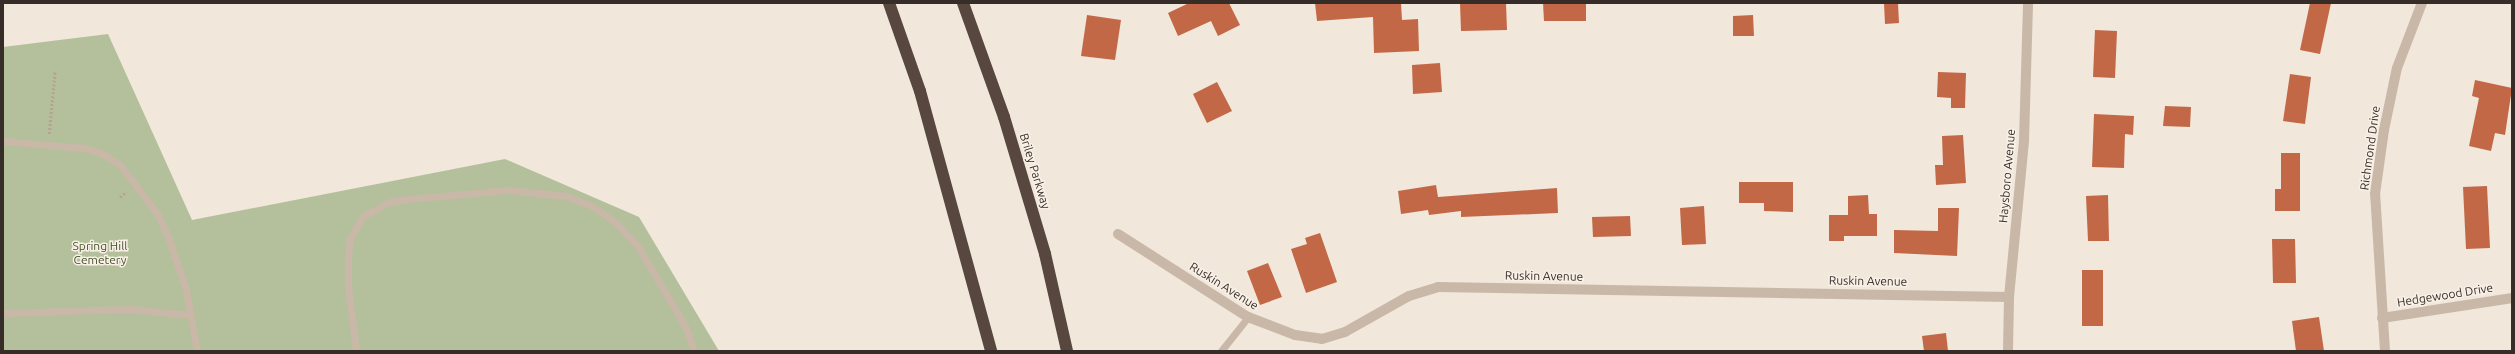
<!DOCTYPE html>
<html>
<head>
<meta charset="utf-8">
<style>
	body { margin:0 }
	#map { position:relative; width:2515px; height:354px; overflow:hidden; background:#f1e7db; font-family:Ubuntu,sans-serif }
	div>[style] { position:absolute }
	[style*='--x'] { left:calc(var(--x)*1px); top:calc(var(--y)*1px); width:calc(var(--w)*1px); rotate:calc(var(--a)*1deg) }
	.green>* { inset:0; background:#b3c09b }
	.building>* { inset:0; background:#c36847 }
	.path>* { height:2.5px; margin-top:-1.25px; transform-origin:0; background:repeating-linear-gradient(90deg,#b5a292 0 2px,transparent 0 4px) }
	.service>* { height:7px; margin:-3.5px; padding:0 3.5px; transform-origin:3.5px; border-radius:3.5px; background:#c9b8a7 }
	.minor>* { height:10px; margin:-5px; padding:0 5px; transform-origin:5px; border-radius:5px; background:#c9b8a7 }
	.motorway>* { height:12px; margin:-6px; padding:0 6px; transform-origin:6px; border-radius:6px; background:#57473f }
	span { translate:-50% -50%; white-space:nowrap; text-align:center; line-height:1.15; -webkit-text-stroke:3px #f9f1e7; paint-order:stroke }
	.street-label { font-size:12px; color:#362c28 }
	.park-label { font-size:12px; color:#44542c }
	.frame { position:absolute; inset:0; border:4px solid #362c28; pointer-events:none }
</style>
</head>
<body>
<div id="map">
	<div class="green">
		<i style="clip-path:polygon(108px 34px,192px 220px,505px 159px,639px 217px,719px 351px,3px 351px,3px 47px)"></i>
	</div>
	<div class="building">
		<i style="clip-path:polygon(1189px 3px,1229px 3px,1240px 25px,1218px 36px,1211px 21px,1178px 36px,1168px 13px)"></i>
		<i style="clip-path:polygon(1315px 3px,1401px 3px,1402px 20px,1418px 19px,1419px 51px,1374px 53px,1373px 17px,1317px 21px)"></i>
		<i style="clip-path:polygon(1460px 3px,1506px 3px,1507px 30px,1461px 31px)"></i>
		<i style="clip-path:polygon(1543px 3px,1586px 3px,1586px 21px,1544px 21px)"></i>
		<i style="clip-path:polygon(1884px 3px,1898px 3px,1899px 23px,1885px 24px)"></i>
		<i style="clip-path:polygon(2310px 3px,2331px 3px,2320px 54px,2300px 50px)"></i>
		<i style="clip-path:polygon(1087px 15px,1121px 20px,1115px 60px,1081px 56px)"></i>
		<i style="clip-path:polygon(1753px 15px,1754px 36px,1733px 36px,1733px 16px)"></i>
		<i style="clip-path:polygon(2095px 30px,2117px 31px,2115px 78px,2093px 77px)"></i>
		<i style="clip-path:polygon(1440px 63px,1442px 92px,1413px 94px,1412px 65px)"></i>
		<i style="clip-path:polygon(1938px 72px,1966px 73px,1965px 108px,1951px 108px,1951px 98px,1937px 97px)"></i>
		<i style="clip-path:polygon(2290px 74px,2311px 77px,2305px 124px,2283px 121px)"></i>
		<i style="clip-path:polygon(2475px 80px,2512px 88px,2505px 135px,2495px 133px,2491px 151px,2469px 146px,2479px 98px,2472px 96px)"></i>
		<i style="clip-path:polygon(1217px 82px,1232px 111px,1207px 123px,1193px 94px)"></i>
		<i style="clip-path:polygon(2165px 106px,2191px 107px,2190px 127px,2163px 126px)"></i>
		<i style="clip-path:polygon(2094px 114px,2134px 116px,2133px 135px,2125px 134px,2124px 168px,2092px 167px)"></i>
		<i style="clip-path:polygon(1963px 135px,1966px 183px,1936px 185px,1935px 165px,1943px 165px,1942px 136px)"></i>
		<i style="clip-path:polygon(2281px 153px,2300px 153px,2300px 211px,2275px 211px,2275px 189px,2281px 189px)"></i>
		<i style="clip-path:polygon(1739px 182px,1793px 182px,1793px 212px,1764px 211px,1764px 203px,1739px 203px)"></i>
		<i style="clip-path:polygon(1436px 185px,1438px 197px,1557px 188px,1558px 213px,1461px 217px,1461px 211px,1429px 215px,1428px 210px,1401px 214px,1398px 191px)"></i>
		<i style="clip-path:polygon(2487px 186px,2490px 248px,2466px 249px,2463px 187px)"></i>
		<i style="clip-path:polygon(1868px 195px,1869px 214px,1877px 214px,1877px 236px,1844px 236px,1844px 241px,1829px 241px,1829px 215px,1848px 215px,1848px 196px)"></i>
		<i style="clip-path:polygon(2108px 195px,2109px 241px,2088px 241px,2086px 196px)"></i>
		<i style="clip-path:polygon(1704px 206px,1706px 244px,1682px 245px,1680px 208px)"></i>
		<i style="clip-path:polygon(1938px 208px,1959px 208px,1957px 256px,1894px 253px,1894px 230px,1938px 231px)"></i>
		<i style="clip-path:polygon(1630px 216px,1631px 236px,1593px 237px,1592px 217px)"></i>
		<i style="clip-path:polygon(1320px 233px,1337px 282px,1306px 293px,1291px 249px,1307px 244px,1305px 238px)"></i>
		<i style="clip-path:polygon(2272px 239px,2295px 239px,2296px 283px,2273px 283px)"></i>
		<i style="clip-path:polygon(1268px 263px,1282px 297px,1260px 305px,1247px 271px)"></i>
		<i style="clip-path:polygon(2082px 270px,2103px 270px,2103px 326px,2082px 326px)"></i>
		<i style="clip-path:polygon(2319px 317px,2324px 351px,2296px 351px,2292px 321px)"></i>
		<i style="clip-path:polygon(1946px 333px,1948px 351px,1924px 351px,1922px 336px)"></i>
	</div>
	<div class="path">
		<i style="--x:49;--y:134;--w:63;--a:-84.6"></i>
		<i style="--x:120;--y:197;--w:8;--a:-40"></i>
	</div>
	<div class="service">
		<i style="--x:3;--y:141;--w:82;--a:4.9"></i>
		<i style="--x:85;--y:148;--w:19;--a:18"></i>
		<i style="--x:103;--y:154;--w:20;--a:33"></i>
		<i style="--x:120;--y:165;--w:61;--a:52.4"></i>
		<i style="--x:157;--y:213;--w:29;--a:65"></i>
		<i style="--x:169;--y:239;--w:54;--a:71.6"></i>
		<i style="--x:186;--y:290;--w:62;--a:79.8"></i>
		<i style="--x:3;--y:313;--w:126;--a:-1.8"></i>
		<i style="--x:129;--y:309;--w:62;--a:5.5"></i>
		<i style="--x:356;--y:351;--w:65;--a:-97"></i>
		<i style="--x:348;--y:286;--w:30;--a:-90"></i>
		<i style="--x:348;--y:256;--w:17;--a:-83"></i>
		<i style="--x:350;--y:239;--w:25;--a:-61"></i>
		<i style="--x:362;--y:217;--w:31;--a:-29"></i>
		<i style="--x:389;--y:202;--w:19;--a:-9"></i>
		<i style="--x:408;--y:199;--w:101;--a:-5.1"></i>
		<i style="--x:509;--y:190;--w:57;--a:6"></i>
		<i style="--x:566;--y:196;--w:28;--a:21"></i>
		<i style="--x:592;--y:206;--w:29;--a:35"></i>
		<i style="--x:616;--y:223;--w:30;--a:46"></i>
		<i style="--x:637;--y:245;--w:37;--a:59"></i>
		<i style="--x:656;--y:277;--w:59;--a:59.5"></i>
		<i style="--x:686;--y:328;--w:24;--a:71"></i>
		<i style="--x:1221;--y:351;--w:43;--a:-51.5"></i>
	</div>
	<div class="minor">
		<i style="--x:1118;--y:234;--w:154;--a:32.6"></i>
		<i style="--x:1248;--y:317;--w:50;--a:21"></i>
		<i style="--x:1295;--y:335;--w:27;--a:8"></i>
		<i style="--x:1322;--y:339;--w:24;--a:-17"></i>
		<i style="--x:1345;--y:332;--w:73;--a:-29.4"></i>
		<i style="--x:1409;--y:296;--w:30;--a:-17"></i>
		<i style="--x:1438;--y:287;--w:571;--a:1"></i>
		<i style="--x:2382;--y:318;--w:132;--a:-8.7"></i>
		<i style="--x:2008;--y:351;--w:54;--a:-88.9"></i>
		<i style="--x:2009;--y:297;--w:158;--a:-84.5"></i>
		<i style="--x:2024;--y:140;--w:137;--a:-88.3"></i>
		<i style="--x:2385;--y:351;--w:157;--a:-93.6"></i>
		<i style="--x:2375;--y:194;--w:65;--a:-82"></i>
		<i style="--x:2384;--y:130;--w:63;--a:-78.2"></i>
		<i style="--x:2397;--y:68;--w:70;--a:-69"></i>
	</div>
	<div class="motorway">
		<i style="--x:889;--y:3;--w:93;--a:70.6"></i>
		<i style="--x:920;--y:91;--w:270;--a:74.7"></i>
		<i style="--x:963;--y:3;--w:121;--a:70.2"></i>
		<i style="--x:1004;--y:117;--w:143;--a:73.3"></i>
		<i style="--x:1045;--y:254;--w:99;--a:77.2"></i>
	</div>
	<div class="street-label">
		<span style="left:2370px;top:148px;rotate:-82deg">Richmond Drive</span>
		<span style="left:1035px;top:171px;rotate:73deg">Briley Parkway</span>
		<span style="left:2007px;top:176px;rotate:-85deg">Haysboro Avenue</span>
		<span style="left:1544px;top:276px;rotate:1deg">Ruskin Avenue</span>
		<span style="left:1868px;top:281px;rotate:1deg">Ruskin Avenue</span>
		<span style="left:1224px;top:286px;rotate:32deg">Ruskin Avenue</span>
		<span style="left:2445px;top:295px;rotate:-9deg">Hedgewood Drive</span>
	</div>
	<div class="park-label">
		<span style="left:100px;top:253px">Spring Hill<br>Cemetery</span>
	</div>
	<div class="frame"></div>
</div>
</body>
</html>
